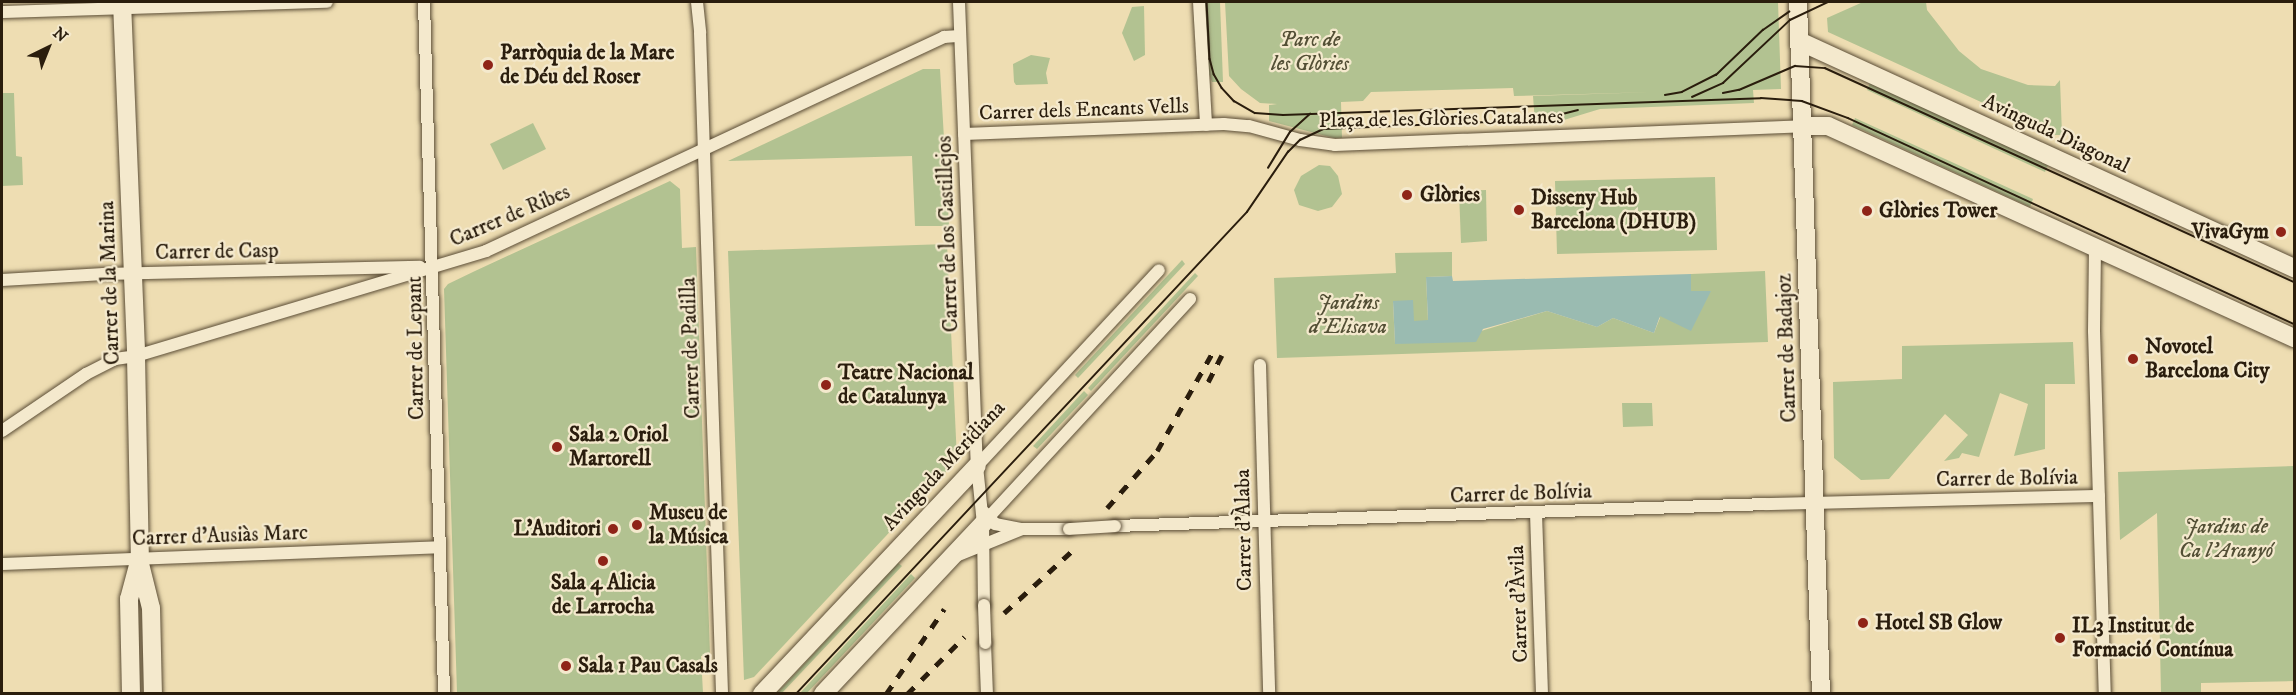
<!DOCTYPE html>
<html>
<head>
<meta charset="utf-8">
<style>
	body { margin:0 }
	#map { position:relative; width:2296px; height:695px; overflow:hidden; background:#eeddb2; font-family:"IM FELL DW Pica",serif }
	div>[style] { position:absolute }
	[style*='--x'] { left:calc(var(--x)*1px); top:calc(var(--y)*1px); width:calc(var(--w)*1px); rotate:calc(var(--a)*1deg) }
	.green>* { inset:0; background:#b2c291 }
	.water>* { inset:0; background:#9abbb1 }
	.roads { filter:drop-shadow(0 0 2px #5b4d36) drop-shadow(0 0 2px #5b4d36) }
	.street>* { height:12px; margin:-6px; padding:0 6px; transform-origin:6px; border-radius:6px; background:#f4e9cd }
	.secondary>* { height:18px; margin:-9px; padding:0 9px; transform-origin:9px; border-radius:9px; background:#f4e9cd }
	.tram>* { height:1.5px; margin:-0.75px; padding:0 0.75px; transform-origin:0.75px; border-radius:0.75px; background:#2a1d0d }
	.rail>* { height:4.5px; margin-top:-2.25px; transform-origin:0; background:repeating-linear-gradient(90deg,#2a1d0d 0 10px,transparent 0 20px) }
	.bridges { filter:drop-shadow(0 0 2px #5b4d36) drop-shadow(0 0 2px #5b4d36) }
	.street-bridge>* { height:12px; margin:-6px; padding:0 6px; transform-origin:6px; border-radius:6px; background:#f4e9cd }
	.dots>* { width:16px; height:16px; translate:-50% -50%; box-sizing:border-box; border:3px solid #f4e9cd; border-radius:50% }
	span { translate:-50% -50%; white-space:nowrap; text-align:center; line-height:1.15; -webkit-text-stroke:4.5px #f4e9cd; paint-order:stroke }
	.park-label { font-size:21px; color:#534f35; font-style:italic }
	.poi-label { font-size:21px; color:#2a1d0d; font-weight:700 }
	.left { translate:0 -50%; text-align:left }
	.right { translate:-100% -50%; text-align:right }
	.street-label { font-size:21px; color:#2a1d0d }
	.frame { position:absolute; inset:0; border:3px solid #2a1d0d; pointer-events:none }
	.north { position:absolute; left:18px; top:18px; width:60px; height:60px; -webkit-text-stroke:4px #f4e9cd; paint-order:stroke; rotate:43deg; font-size:16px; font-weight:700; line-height:24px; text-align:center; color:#2a1d0d }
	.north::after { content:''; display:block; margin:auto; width:21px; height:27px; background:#2a1d0d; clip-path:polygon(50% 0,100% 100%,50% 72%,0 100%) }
</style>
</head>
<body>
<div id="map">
	<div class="green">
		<i style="clip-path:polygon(1202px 2px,1220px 2px,1223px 82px,1212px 82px,1209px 74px)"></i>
		<i style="clip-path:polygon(1225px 2px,1778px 2px,1781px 89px,1753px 90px,1754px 103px,1600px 109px,1554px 123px,1535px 123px,1533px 96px,1653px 92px,1514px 96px,1513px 88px,1371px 92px,1363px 101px,1341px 102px,1342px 138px,1334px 138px,1269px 121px,1269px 105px,1277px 104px,1260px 103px,1241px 89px,1229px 76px)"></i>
		<i style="clip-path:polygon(1863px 2px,1926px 2px,1927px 10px,1959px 51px,1981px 69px,2028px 85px,2055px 86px,2060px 80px,2062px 135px,2053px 135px,1828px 32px,1827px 18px)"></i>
		<i style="clip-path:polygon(1144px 6px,1145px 55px,1134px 61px,1122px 33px,1132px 7px)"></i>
		<i style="clip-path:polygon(1031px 55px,1050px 58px,1046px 73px,1048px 84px,1016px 85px,1014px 82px,1013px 64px)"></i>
		<i style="clip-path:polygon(923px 69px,940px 69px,949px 226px,915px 226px,912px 156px,728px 161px)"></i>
		<i style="clip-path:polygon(1870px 83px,2048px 165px,2045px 172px,1867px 90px)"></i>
		<i style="clip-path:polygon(2px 93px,14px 93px,16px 156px,22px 157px,23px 185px,2px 186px)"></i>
		<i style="clip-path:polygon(1855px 118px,2033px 199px,2030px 207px,1852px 125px)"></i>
		<i style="clip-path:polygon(533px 123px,546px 149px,503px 170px,490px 144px)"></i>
		<i style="clip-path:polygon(1319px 165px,1330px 166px,1338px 176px,1342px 194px,1332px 207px,1318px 211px,1299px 205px,1294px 190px,1301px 176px)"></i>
		<i style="clip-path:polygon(1715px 177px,1717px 250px,1557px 254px,1555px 181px)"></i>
		<i style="clip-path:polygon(670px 181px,680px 189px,682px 248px,696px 247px,710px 655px,701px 656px,703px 693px,457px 693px,444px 289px,448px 284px,475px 271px)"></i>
		<i style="clip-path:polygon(1486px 190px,1487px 241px,1461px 243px,1459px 191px)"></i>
		<i style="clip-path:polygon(947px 244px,957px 460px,754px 677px,744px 680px,728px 251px)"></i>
		<i style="clip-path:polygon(1452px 252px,1452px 276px,1426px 277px,1428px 321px,1414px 321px,1393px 302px,1395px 344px,1481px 331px,1547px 311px,1597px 327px,1613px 318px,1654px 333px,1660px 318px,1658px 316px,1711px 291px,1691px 291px,1691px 274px,1765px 271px,1768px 342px,1277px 358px,1274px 278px,1396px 273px,1395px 253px)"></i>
		<i style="clip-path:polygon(1182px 260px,1185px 264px,1078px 378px,1075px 375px)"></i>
		<i style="clip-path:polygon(1195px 273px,1198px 276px,1091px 391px,1088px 388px)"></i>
		<i style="clip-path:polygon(2073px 342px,2075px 384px,2045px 384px,2045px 449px,2014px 456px,2028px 404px,2000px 393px,1979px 457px,1962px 453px,1959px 458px,1944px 461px,1968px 435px,1945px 414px,1889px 479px,1861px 480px,1834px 458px,1833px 382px,1902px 379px,1902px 346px)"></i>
		<i style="clip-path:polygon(1084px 391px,1088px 395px,1037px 449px,1033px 446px)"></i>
		<i style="clip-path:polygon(1622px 403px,1652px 403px,1653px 426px,1623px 427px)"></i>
		<i style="clip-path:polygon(2294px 466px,2294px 681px,2201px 683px,2201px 693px,2161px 693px,2157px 513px,2120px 540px,2118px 472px)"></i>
		<i style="clip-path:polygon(898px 563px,902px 566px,782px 693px,777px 693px)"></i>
		<i style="clip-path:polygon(911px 574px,915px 578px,807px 693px,800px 693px)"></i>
	</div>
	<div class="water">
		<i style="clip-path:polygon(1691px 274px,1691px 291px,1711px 291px,1691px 331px,1660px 316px,1654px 333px,1613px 318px,1597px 327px,1547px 311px,1483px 329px,1476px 342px,1395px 344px,1393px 301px,1413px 300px,1414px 321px,1428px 320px,1426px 277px,1452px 276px,1453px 281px)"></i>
	</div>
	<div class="roads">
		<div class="street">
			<i style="--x:424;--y:2;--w:692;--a:88.34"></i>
			<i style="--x:697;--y:2;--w:31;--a:84"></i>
			<i style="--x:700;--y:33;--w:661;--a:88.09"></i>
			<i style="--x:959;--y:2;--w:464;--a:87.8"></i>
			<i style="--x:977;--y:466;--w:58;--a:84.1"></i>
			<i style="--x:983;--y:524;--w:81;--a:89.3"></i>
			<i style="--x:1199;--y:2;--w:123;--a:86.7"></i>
			<i style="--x:2;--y:12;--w:325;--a:-1.8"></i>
			<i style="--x:964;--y:134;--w:260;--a:-2.2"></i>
			<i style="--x:1224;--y:124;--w:25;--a:5"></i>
			<i style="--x:1249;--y:126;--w:53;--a:15.4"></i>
			<i style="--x:1300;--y:140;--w:35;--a:8"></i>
			<i style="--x:1335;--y:145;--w:468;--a:-2.3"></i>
			<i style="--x:2095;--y:248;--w:83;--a:90.7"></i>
			<i style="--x:2094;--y:331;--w:363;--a:88.3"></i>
			<i style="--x:2;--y:280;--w:102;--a:-3.4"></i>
			<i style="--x:104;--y:274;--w:316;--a:-1.3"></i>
			<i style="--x:1260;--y:365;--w:329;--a:88.4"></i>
			<i style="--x:2;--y:431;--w:102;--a:-34.2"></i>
			<i style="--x:86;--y:374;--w:33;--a:-27"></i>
			<i style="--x:115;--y:359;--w:21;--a:-8"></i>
			<i style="--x:136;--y:356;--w:365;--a:-16.7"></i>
			<i style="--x:486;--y:251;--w:506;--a:-25.04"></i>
			<i style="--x:944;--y:37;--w:16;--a:-4"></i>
			<i style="--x:977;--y:466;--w:267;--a:-47.1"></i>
			<i style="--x:984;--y:512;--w:16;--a:47"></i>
			<i style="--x:995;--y:524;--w:26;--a:11"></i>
			<i style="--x:1536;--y:513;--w:181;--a:88.1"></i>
			<i style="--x:988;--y:518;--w:298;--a:-47.3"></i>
			<i style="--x:1115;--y:526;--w:652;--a:-1.93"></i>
			<i style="--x:1767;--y:504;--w:332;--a:-1.4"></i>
			<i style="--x:956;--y:556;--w:71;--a:-22.2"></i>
			<i style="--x:1022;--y:529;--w:47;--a:0"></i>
			<i style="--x:2;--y:564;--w:438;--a:-2.2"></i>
			<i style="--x:985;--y:643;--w:51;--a:87.8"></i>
		</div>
		<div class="secondary">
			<i style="--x:122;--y:2;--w:354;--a:87.7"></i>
			<i style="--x:136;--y:356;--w:202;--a:88.9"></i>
			<i style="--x:140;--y:558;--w:42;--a:105"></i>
			<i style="--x:129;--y:599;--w:95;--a:88.8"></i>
			<i style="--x:1798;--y:2;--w:692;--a:88.1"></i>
			<i style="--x:1799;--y:41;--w:545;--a:24.64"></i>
			<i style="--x:1803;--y:126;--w:25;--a:0"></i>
			<i style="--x:1828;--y:126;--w:512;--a:24.46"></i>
			<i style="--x:140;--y:564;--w:45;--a:76"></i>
			<i style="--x:151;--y:608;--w:86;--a:88.7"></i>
			<i style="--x:762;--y:694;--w:313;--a:-46.7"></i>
			<i style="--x:823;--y:694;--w:241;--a:-46.8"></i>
		</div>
	</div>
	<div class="tram">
		<i style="--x:1207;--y:2;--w:57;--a:87"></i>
		<i style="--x:1210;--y:59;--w:16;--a:75"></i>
		<i style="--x:1214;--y:74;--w:16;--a:60"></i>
		<i style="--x:1222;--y:88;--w:18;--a:47"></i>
		<i style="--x:1234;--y:101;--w:24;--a:30"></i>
		<i style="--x:1255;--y:113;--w:28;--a:4"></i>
		<i style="--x:1283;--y:115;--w:478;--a:-2"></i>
		<i style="--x:1761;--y:98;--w:41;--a:4.2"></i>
		<i style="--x:1802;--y:101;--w:49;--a:20.3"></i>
		<i style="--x:1848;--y:118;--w:491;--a:24.8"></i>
		<i style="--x:1723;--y:93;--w:16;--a:-11"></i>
		<i style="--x:1739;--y:90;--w:61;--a:-23.2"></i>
		<i style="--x:1795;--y:66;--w:30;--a:4"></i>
		<i style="--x:1825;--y:68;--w:516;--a:24.53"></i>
		<i style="--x:1665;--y:95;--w:17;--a:-10"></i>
		<i style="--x:1682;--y:92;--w:38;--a:-27"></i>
		<i style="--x:1716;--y:75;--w:65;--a:-43.8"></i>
		<i style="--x:1763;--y:30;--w:32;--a:-35"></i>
		<i style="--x:1692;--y:97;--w:34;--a:-24"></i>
		<i style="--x:1723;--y:83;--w:92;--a:-43.2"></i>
		<i style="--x:1790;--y:20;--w:42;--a:-25.3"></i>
		<i style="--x:1268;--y:168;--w:42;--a:-58.6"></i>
		<i style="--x:1290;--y:132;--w:27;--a:-42"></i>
		<i style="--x:796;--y:694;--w:660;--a:-46.9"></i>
		<i style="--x:1247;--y:212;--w:73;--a:-55.7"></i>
		<i style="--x:1288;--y:152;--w:17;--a:-45"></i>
		<i style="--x:1300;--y:140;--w:26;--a:-25"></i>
		<i style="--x:1324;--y:129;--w:215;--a:-2.4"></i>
		<i style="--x:1539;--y:120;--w:40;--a:-14.4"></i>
	</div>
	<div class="rail">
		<i style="--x:1208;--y:382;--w:30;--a:-63"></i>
		<i style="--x:1107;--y:508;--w:76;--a:-48.7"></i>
		<i style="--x:1157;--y:451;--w:116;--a:-60.6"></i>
		<i style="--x:1004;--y:613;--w:95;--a:-42.4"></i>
		<i style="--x:886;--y:694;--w:103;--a:-55.7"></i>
		<i style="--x:907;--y:694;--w:81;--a:-45"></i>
	</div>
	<div class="bridges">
		<div class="street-bridge">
			<i style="--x:1069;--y:529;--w:46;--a:-3.7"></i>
			<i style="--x:984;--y:605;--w:38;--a:88"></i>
		</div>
	</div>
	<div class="dots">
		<i style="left:488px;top:65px;background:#8f2418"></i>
		<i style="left:1407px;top:195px;background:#8f2418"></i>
		<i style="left:1519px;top:210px;background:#8f2418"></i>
		<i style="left:1867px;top:211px;background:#8f2418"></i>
		<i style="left:2281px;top:232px;background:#8f2418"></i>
		<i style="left:2133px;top:359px;background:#8f2418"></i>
		<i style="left:826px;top:385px;background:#8f2418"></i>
		<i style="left:557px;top:447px;background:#8f2418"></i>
		<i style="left:637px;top:525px;background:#8f2418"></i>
		<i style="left:613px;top:529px;background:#8f2418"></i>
		<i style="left:603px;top:561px;background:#8f2418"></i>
		<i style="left:1863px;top:623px;background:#8f2418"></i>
		<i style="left:2060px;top:638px;background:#8f2418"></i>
		<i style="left:566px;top:666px;background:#8f2418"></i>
	</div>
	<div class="park-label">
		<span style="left:1310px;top:52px">Parc de<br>les Glòries</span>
		<span style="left:1348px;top:315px">Jardins<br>d'Elisava</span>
		<span style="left:2226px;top:539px">Jardins de<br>Ca l'Aranyó</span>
	</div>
	<div class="poi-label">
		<span class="left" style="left:500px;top:65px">Parròquia de la Mare<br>de Déu del Roser</span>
		<span class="left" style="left:1420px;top:195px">Glòries</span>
		<span class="left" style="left:1531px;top:210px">Disseny Hub<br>Barcelona (DHUB)</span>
		<span class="left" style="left:1879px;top:211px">Glòries Tower</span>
		<span class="right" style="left:2269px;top:232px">VivaGym</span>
		<span class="left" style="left:2145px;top:359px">Novotel<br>Barcelona City</span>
		<span class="left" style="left:838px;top:385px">Teatre Nacional<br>de Catalunya</span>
		<span class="left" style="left:569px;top:447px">Sala 2 Oriol<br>Martorell</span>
		<span class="left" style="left:649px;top:525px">Museu de<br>la Música</span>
		<span class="right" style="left:601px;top:529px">L'Auditori</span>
		<span style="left:603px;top:595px">Sala 4 Alicia<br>de Larrocha</span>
		<span class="left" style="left:1875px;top:623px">Hotel SB Glow</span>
		<span class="left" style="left:2072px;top:638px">IL3 Institut de<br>Formació Contínua</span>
		<span class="left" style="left:578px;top:666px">Sala 1 Pau Casals</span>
	</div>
	<div class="street-label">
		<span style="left:1084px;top:110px;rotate:-2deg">Carrer dels Encants Vells</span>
		<span style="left:1441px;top:119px;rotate:-1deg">Plaça de les Glòries Catalanes</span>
		<span style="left:2056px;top:134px;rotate:25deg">Avinguda Diagonal</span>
		<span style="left:510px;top:216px;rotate:-23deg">Carrer de Ribes</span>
		<span style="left:948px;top:234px;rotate:-92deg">Carrer de los Castillejos</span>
		<span style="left:217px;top:252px;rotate:-1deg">Carrer de Casp</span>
		<span style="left:110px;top:283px;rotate:-92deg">Carrer de la Marina</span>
		<span style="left:416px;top:348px;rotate:-91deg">Carrer de Lepant</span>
		<span style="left:691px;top:348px;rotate:-92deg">Carrer de Padilla</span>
		<span style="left:1787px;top:348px;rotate:-92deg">Carrer de Badajoz</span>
		<span style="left:944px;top:466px;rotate:-47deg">Avinguda Meridiana</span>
		<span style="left:2007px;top:479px;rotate:-1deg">Carrer de Bolívia</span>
		<span style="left:1521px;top:494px;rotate:-2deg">Carrer de Bolívia</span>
		<span style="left:1244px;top:530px;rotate:-91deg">Carrer d'Àlaba</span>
		<span style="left:220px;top:536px;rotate:-2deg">Carrer d'Ausiàs Marc</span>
		<span style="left:1519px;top:604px;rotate:-92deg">Carrer d'Àvila</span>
	</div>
	<div class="frame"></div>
	<div class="north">N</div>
</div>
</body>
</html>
